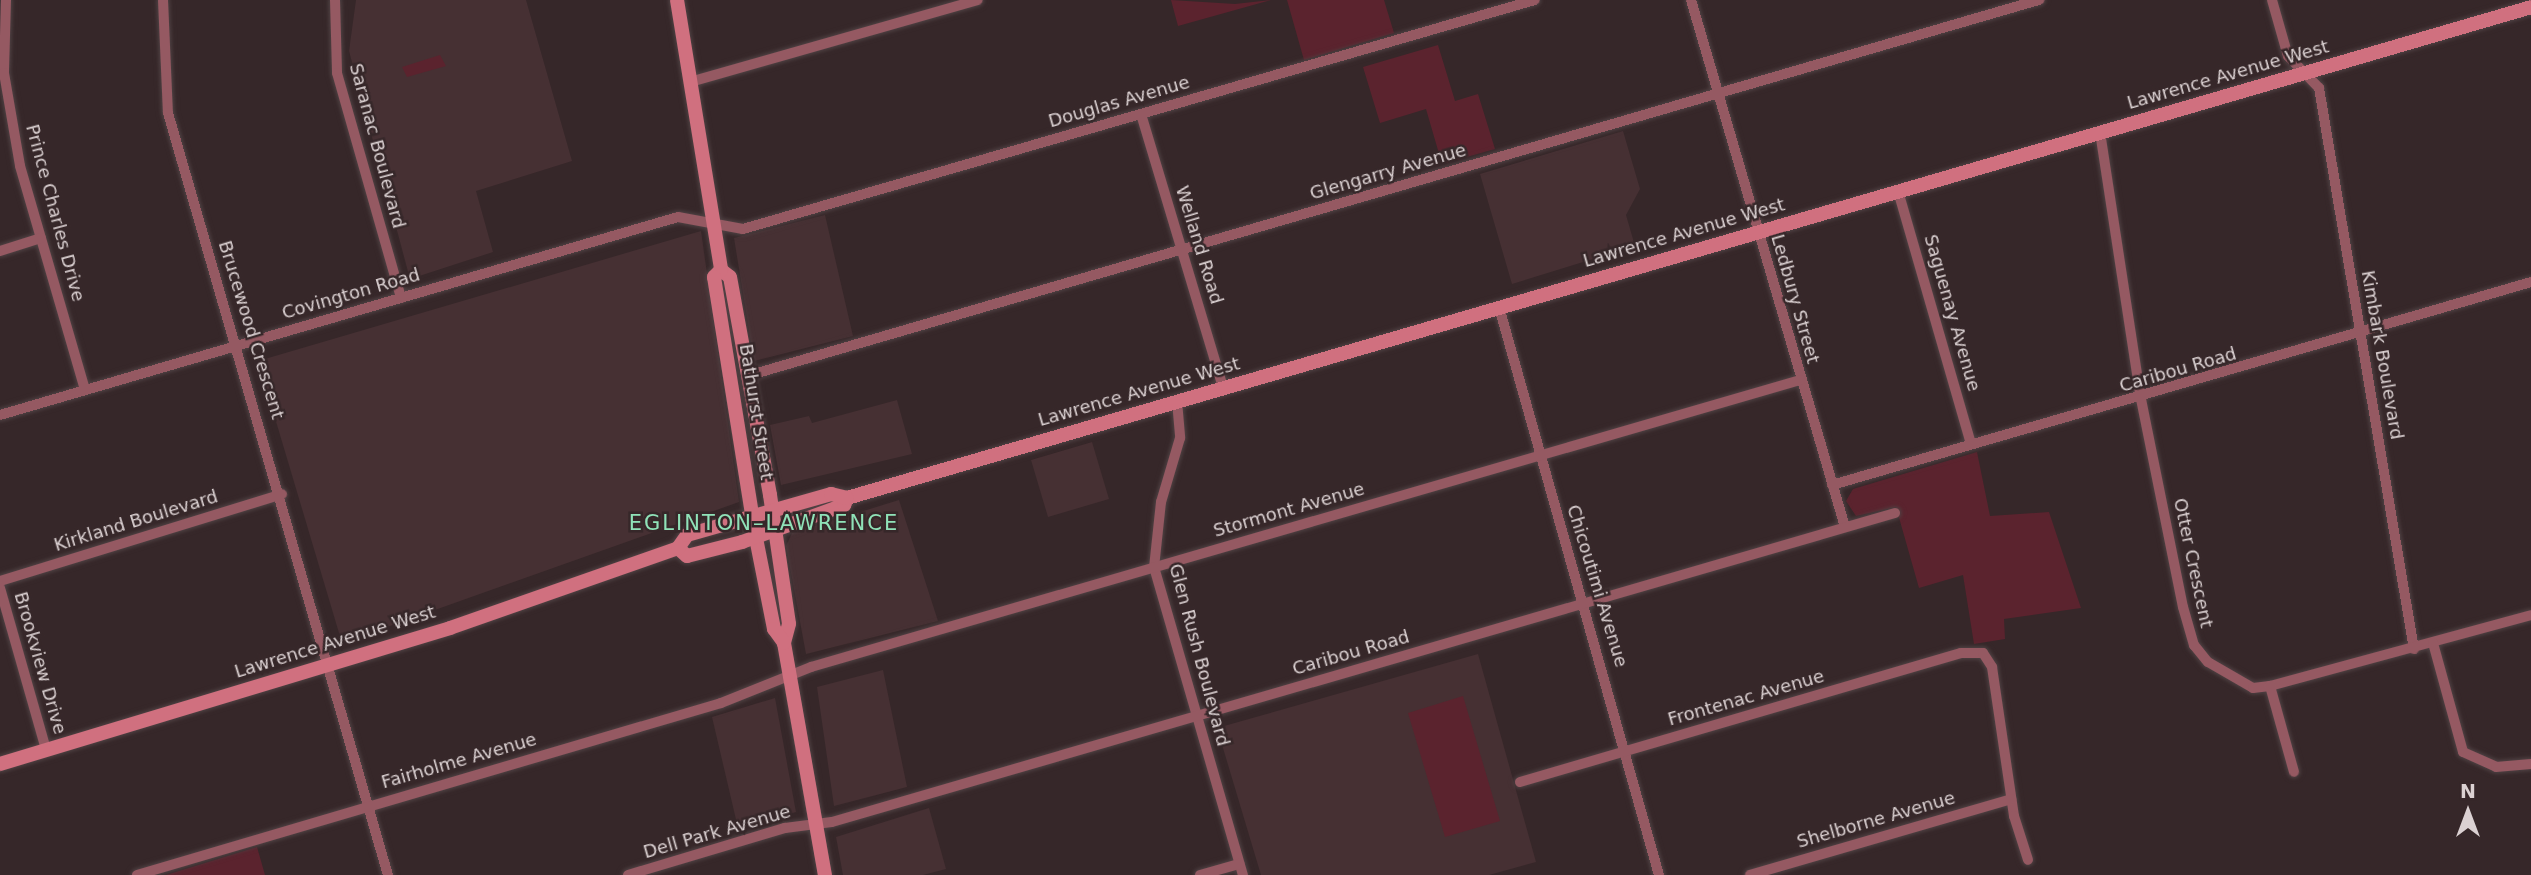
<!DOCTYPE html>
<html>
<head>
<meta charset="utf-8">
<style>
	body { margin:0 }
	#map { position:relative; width:2531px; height:875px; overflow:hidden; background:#362729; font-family:"DejaVu Sans",sans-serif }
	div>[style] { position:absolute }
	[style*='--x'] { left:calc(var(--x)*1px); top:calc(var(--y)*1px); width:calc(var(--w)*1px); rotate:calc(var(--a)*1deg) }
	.built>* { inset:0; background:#463033 }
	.green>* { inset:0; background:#5b232e }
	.roads { filter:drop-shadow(0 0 2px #504244) drop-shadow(0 0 2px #504244) }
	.street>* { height:10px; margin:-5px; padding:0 5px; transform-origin:5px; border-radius:5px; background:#955962 }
	.secondary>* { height:14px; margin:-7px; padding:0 7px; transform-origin:7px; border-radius:7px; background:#d0707f }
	span { translate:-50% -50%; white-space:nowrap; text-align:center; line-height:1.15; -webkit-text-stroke:5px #362729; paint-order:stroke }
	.street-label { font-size:18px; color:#dbd1d2 }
	.quarter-label { font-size:21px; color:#90e2b8; letter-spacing:2px }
	.north { position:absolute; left:2433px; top:777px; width:70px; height:70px; -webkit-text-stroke:5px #362729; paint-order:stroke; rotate:0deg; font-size:19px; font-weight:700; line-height:28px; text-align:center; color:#dbd1d2 }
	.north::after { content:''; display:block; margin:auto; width:24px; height:32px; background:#dbd1d2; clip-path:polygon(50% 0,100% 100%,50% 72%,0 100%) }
</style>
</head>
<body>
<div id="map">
	<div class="built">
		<i style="clip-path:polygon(356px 0,526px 0,572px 161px,476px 191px,493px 252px,410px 279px,349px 51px)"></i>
		<i style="clip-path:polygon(1623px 131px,1640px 189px,1626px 215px,1635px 246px,1512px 284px,1480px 174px)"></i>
		<i style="clip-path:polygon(825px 215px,853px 336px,754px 361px,734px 238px)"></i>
		<i style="clip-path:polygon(701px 231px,739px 502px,342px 643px,258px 361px)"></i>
		<i style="clip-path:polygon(897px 400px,912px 454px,781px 485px,770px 425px,809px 416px,812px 423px)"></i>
		<i style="clip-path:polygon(1092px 442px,1109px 499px,1048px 517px,1031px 460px)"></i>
		<i style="clip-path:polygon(899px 500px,938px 621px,806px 654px,786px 546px,792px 533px)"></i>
		<i style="clip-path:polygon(1478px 654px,1536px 862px,1489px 875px,1261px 875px,1217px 728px)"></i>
		<i style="clip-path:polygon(883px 670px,907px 787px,834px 806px,817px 687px)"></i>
		<i style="clip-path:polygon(775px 698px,796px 812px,738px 828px,712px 717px)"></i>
		<i style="clip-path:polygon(929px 808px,946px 869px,923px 875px,843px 875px,836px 837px)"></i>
	</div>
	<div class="green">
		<i style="clip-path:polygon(1171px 0,1235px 4px,1271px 0,1178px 26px)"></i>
		<i style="clip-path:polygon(1287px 0,1384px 0,1394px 33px,1304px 60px)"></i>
		<i style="clip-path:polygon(1438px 45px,1455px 101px,1478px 94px,1495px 149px,1442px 164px,1426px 109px,1380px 123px,1363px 67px)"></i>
		<i style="clip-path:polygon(440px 55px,446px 66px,407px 77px,402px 67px)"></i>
		<i style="clip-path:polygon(1977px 452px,1990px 516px,2049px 512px,2081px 608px,2004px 619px,2005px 639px,1974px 644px,1963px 575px,1919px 588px,1896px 507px,1856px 516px,1846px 501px,1853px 489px)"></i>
		<i style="clip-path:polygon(1463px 696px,1500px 821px,1445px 837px,1408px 713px)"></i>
		<i style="clip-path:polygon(257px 847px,265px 875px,166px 875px)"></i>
	</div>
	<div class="roads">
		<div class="street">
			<i style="--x:6;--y:0;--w:73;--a:91.6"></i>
			<i style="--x:4;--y:73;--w:94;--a:80.2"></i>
			<i style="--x:20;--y:166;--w:233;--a:73.8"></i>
			<i style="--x:163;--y:0;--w:113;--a:87.5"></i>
			<i style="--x:168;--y:113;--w:793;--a:73.9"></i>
			<i style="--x:335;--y:0;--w:73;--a:88.4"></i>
			<i style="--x:337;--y:73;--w:234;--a:74.1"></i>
			<i style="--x:1691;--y:0;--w:549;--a:73.71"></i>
			<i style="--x:2272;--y:0;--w:58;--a:74.1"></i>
			<i style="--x:2288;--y:56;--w:45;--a:45.9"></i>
			<i style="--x:2319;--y:88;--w:569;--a:80.39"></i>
			<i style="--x:690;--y:82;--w:299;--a:-15.9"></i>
			<i style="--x:1141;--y:114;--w:285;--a:73.3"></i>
			<i style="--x:2100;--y:132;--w:270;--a:81.3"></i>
			<i style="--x:2141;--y:399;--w:212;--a:78.6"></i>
			<i style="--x:2183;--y:607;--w:40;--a:74"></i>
			<i style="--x:2194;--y:645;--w:22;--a:51"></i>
			<i style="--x:2208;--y:662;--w:52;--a:30"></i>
			<i style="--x:2253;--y:688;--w:17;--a:-7"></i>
			<i style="--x:2270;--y:686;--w:270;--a:-15.2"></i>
			<i style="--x:1898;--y:191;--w:263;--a:73.9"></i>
			<i style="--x:0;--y:251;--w:43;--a:-17.6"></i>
			<i style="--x:1499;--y:307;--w:590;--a:74.27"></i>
			<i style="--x:747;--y:376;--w:1346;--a:-16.23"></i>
			<i style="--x:1177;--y:401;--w:37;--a:85"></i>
			<i style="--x:1180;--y:438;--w:67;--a:106.5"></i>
			<i style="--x:1161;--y:502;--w:65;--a:96.1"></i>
			<i style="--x:1154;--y:567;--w:321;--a:73.9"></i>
			<i style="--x:0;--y:415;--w:706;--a:-16.28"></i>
			<i style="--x:678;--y:217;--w:66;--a:10.5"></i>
			<i style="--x:743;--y:229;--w:824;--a:-16.13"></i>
			<i style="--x:1832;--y:485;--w:728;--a:-16.19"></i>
			<i style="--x:0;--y:581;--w:295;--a:-17.1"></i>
			<i style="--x:0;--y:588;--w:167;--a:74.1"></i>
			<i style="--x:2433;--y:643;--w:113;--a:74.6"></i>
			<i style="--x:2463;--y:752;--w:36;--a:24"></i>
			<i style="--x:2496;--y:767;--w:35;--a:-5"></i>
			<i style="--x:2270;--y:686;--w:89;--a:74.4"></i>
			<i style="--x:1520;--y:782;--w:459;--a:-16.3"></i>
			<i style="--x:1961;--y:653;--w:22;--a:0"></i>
			<i style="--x:1983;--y:653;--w:17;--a:57"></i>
			<i style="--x:1992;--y:667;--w:151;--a:81.6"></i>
			<i style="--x:2014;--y:816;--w:46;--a:72.3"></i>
			<i style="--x:137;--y:875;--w:609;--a:-16.41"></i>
			<i style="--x:721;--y:703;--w:97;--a:-21.8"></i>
			<i style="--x:811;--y:667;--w:1030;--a:-16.18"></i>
			<i style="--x:628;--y:875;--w:164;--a:-16.7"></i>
			<i style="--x:785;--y:828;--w:47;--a:-7.3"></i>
			<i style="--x:832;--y:822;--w:1107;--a:-16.21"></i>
			<i style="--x:1200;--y:875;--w:41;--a:-15.8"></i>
			<i style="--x:1750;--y:875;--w:272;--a:-16.2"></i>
		</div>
		<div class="secondary">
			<i style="--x:677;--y:0;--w:274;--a:80.7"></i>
			<i style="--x:721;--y:270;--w:11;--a:38"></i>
			<i style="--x:730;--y:277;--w:222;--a:79.6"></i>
			<i style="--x:770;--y:495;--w:130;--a:81.6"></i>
			<i style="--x:789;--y:624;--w:20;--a:105"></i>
			<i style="--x:784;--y:643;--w:236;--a:80"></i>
			<i style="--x:721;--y:270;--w:10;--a:135"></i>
			<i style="--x:714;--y:277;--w:264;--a:80.9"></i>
			<i style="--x:756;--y:538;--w:93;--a:78.8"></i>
			<i style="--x:774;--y:629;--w:17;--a:54"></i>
			<i style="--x:678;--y:548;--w:12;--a:42"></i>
			<i style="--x:687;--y:556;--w:57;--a:-14.3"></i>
			<i style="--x:742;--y:542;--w:109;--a:-19.9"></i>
			<i style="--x:844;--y:505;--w:8;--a:-67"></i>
			<i style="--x:847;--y:498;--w:1754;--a:-16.25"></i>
			<i style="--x:0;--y:764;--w:470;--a:-16.8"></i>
			<i style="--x:450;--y:628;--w:242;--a:-19.3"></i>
			<i style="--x:678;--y:548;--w:16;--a:-55"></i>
			<i style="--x:687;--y:535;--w:150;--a:-15.9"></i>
			<i style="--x:831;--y:494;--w:16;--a:14"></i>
		</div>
	</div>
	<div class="street-label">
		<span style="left:2228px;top:75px;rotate:-16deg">Lawrence Avenue West</span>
		<span style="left:1119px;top:102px;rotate:-16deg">Douglas Avenue</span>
		<span style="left:377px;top:146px;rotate:75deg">Saranac Boulevard</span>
		<span style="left:1388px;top:172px;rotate:-16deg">Glengarry Avenue</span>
		<span style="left:55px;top:213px;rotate:75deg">Prince Charles Drive</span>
		<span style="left:1684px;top:233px;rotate:-16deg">Lawrence Avenue West</span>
		<span style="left:1199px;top:245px;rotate:73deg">Welland Road</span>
		<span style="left:351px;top:294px;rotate:-16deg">Covington Road</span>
		<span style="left:1795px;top:299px;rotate:74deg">Ledbury Street</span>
		<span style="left:1952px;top:313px;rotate:74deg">Saguenay Avenue</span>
		<span style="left:251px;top:330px;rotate:73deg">Brucewood Crescent</span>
		<span style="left:2382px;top:355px;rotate:80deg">Kimbark Boulevard</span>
		<span style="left:2178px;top:370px;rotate:-16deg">Caribou Road</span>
		<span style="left:1139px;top:392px;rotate:-16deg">Lawrence Avenue West</span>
		<span style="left:756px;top:412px;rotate:81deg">Bathurst Street</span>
		<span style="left:1289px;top:510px;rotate:-16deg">Stormont Avenue</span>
		<span style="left:136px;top:521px;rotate:-17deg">Kirkland Boulevard</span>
		<span style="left:2193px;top:563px;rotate:78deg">Otter Crescent</span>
		<span style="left:1597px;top:586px;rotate:73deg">Chicoutimi Avenue</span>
		<span style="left:335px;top:642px;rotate:-17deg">Lawrence Avenue West</span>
		<span style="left:1351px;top:653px;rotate:-16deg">Caribou Road</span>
		<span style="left:1199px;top:655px;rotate:75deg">Glen Rush Boulevard</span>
		<span style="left:40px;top:663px;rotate:74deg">Brookview Drive</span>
		<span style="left:1746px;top:698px;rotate:-16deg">Frontenac Avenue</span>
		<span style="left:459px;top:761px;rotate:-16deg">Fairholme Avenue</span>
		<span style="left:1876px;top:820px;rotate:-16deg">Shelborne Avenue</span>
		<span style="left:717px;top:832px;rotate:-16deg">Dell Park Avenue</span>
	</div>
	<div class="quarter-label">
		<span style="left:764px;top:523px">EGLINTON–LAWRENCE</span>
	</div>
	<div class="north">N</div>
</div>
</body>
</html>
